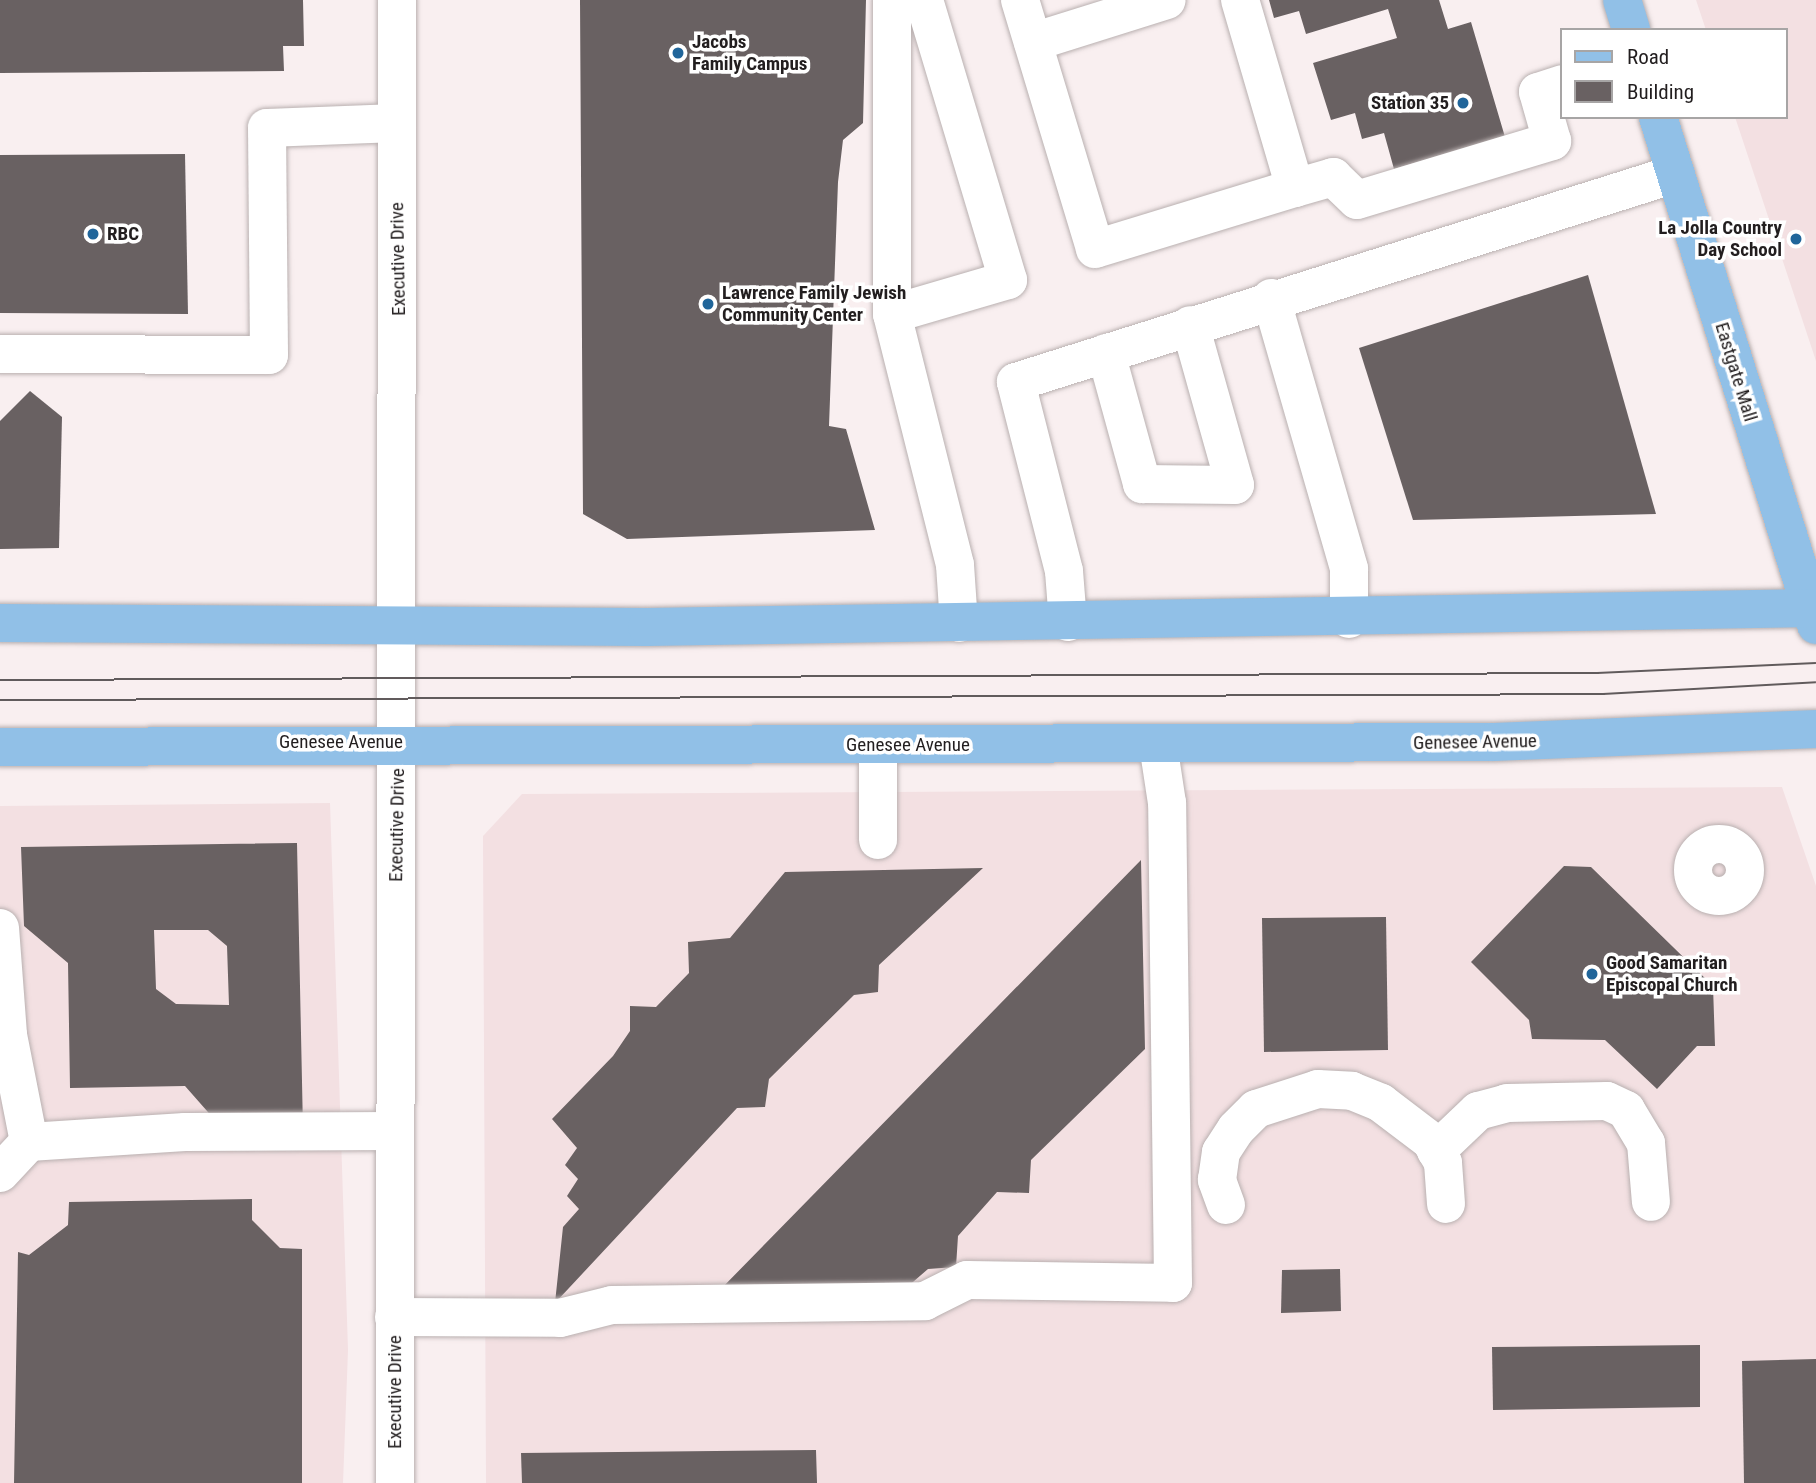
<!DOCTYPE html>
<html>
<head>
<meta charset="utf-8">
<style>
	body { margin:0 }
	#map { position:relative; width:1816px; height:1483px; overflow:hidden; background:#f9eff0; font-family:"Roboto Condensed",sans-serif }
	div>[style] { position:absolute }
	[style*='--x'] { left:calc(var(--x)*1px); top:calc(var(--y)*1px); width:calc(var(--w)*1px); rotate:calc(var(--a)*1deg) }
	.built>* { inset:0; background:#f3e0e2 }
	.building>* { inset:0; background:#696162 }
	.roads { filter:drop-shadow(0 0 2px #b9b0b0) drop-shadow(0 0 2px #b9b0b0) }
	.minor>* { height:38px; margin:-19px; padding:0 19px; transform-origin:19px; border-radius:19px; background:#fff }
	.minor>.ring { margin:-19px; padding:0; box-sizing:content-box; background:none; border:38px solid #fff; border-radius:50% }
	.major>* { height:38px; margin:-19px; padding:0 19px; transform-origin:19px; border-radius:19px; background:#91c0e7 }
	.tram>* { height:2px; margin:-1px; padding:0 1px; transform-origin:1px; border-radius:1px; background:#615b5c }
	.dots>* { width:19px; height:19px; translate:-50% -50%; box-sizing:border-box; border:4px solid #fff; border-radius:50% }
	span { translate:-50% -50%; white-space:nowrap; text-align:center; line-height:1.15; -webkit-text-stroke:7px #fff; paint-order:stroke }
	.poi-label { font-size:19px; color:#221e1f; font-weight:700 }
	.left { translate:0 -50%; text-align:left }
	.right { translate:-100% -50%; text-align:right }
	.street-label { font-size:19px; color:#221e1f }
	.legend { position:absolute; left:1560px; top:28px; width:228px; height:91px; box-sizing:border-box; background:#fff; border:2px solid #a7a5a5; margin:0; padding:9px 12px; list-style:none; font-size:21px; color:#221e1f }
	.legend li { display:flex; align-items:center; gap:14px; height:35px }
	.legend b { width:35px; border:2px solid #a7a5a5 }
</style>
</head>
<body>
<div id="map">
	<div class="built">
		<i style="clip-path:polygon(1696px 0,1816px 0,1816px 361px,1735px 117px,1786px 117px,1786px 30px,1706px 30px)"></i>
		<i style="clip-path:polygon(1782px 787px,1816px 886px,1816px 1483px,486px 1483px,483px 836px,522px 794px)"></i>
		<i style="clip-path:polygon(330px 803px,348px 1350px,343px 1483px,0 1483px,0 806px)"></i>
	</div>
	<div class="building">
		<i style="clip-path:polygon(0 0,303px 0,304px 46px,283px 46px,284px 71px,0 73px)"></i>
		<i style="clip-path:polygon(580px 0,866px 0,863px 123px,843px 140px,838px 182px,829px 426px,846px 429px,875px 530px,627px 539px,583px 514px)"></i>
		<i style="clip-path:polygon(1269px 0,1439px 0,1448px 29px,1471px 22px,1505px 137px,1394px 169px,1384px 133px,1362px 139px,1355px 113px,1331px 120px,1313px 63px,1397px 38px,1388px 9px,1306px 34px,1299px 11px,1274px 18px)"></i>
		<i style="clip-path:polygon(185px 154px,188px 314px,0 313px,0 155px)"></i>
		<i style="clip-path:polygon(1588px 275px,1656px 514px,1413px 520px,1359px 348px)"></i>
		<i style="clip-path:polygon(30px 391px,62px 417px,59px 548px,0 549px,0 421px)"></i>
		<i style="clip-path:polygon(evenodd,297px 843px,303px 1129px,222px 1128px,185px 1086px,70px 1088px,68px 963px,24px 926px,21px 847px,297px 843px,154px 930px,208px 930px,227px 946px,229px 1005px,176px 1004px,156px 989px,154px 930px)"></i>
		<i style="clip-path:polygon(1141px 860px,1145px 1049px,1031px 1160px,1029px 1193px,997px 1192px,958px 1236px,956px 1267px,928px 1269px,906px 1288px,717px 1293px)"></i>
		<i style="clip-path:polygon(1564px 866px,1591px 867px,1713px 986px,1715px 1046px,1697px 1046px,1657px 1089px,1605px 1040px,1532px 1039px,1529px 1020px,1471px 962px)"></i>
		<i style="clip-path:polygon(983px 868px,879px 965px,878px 992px,854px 995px,769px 1079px,765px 1107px,737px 1108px,555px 1303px,563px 1227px,579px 1209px,567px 1196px,578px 1179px,565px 1165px,577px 1148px,552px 1119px,613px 1056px,630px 1031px,630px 1006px,656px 1007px,689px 973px,688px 942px,730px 938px,785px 872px)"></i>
		<i style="clip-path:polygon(1386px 917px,1388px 1050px,1264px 1052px,1262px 918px)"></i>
		<i style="clip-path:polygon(252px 1199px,252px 1220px,280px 1248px,302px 1249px,302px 1483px,14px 1483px,18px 1252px,29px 1255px,68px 1225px,69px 1202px)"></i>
		<i style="clip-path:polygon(1340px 1269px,1341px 1311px,1281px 1313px,1282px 1270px)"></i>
		<i style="clip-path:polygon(1700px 1345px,1700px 1407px,1493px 1410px,1492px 1347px)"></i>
		<i style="clip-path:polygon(1816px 1359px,1816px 1483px,1744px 1483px,1742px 1361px)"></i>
		<i style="clip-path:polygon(816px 1450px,817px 1483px,522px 1483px,521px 1453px)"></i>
	</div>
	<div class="roads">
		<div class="minor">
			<i style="--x:892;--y:0;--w:314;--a:90"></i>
			<i style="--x:892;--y:314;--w:259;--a:75.9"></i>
			<i style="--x:955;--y:565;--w:58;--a:86.1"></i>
			<i style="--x:1020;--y:0;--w:260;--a:73.2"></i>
			<i style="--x:1095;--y:249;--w:209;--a:-17"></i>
			<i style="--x:1295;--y:188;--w:196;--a:-106.3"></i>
			<i style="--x:1033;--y:42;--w:140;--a:-17.4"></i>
			<i style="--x:1295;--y:188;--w:40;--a:-16"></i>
			<i style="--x:1333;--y:177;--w:33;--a:44"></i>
			<i style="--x:1357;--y:200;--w:204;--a:-16.8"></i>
			<i style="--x:1552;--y:141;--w:51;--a:-105.9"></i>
			<i style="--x:1538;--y:92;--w:25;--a:-18"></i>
			<i style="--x:1271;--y:298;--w:282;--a:73.9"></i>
			<i style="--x:1349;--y:569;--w:50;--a:90"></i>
			<i style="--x:892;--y:314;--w:121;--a:-16.3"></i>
			<i style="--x:1008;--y:280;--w:292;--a:-106.7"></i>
			<i style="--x:1106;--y:353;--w:136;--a:74.6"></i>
			<i style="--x:1142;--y:484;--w:93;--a:0.6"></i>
			<i style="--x:1235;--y:485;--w:166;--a:-105.7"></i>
			<i style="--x:0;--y:354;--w:269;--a:0.2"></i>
			<i style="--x:269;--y:355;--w:227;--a:-90.5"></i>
			<i style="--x:267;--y:128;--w:130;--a:-2.2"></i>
			<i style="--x:1068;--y:622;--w:51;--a:-94.5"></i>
			<i style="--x:1064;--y:571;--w:195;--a:-104.3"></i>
			<i style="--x:1016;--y:382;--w:691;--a:-17.52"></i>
			<i style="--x:878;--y:745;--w:95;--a:90"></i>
			<i class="ring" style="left:1693px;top:844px;width:14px;height:14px"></i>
			<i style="--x:0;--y:928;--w:107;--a:85.7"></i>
			<i style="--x:8;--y:1035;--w:109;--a:78.9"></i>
			<i style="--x:1436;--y:1151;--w:58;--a:-43.6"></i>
			<i style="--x:1478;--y:1111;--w:30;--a:-15"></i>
			<i style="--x:1507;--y:1103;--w:100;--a:-1.1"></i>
			<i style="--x:1607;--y:1101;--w:21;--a:25"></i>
			<i style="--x:1626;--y:1110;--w:39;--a:59"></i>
			<i style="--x:1646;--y:1143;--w:59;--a:85.2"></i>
			<i style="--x:0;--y:1173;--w:42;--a:-46.9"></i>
			<i style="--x:29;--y:1142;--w:156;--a:-3.7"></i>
			<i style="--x:185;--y:1132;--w:209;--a:-0.3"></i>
			<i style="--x:1226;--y:1205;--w:27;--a:-110"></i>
			<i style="--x:1217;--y:1180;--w:28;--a:-82"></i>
			<i style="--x:1221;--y:1152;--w:27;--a:-57"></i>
			<i style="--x:1236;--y:1129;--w:28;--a:-45"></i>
			<i style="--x:1256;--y:1109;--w:65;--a:-17.9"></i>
			<i style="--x:1318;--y:1089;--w:34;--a:3"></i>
			<i style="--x:1352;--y:1091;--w:31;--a:22"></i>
			<i style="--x:1381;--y:1103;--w:63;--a:37.2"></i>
			<i style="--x:1431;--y:1141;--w:25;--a:61"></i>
			<i style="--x:1443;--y:1163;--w:41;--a:85.8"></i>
			<i style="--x:394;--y:1317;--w:166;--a:0.3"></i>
			<i style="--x:560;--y:1318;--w:54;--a:-14"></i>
			<i style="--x:612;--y:1305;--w:313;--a:-0.7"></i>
			<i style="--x:925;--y:1301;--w:47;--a:-26.6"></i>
			<i style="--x:967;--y:1280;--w:206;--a:0.8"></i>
			<i style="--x:1173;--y:1283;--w:480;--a:-90.7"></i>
			<i style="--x:1167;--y:803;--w:60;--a:-98.7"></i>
			<i style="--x:395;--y:1483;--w:1483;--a:-89.92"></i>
		</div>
		<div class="major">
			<i style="--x:1622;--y:0;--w:31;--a:73"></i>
			<i style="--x:1658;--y:117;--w:532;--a:72.72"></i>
			<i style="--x:0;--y:623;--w:647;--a:0.35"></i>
			<i style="--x:647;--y:627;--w:1169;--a:-0.93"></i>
			<i style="--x:0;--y:747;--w:1494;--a:-0.19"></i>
			<i style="--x:1494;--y:742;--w:322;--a:-2.3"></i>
		</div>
	</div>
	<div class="tram">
		<i style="--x:0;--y:680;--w:1598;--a:-0.25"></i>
		<i style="--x:1598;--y:673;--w:218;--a:-2.6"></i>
		<i style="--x:0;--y:700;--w:1604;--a:-0.21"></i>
		<i style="--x:1604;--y:694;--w:212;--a:-3.2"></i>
	</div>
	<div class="dots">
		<i style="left:678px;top:53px;background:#20659a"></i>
		<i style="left:1463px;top:103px;background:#20659a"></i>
		<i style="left:93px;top:234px;background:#20659a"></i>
		<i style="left:1796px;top:239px;background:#20659a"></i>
		<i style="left:708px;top:304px;background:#20659a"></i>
		<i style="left:1592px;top:974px;background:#20659a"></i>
	</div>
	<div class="poi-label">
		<span class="left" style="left:692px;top:53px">Jacobs<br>Family Campus</span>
		<span class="right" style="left:1449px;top:103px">Station 35</span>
		<span class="right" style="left:1782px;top:239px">La Jolla Country<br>Day School</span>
		<span class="left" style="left:107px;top:234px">RBC</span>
		<span class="left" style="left:722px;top:304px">Lawrence Family Jewish<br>Community Center</span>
		<span class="left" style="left:1606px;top:974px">Good Samaritan<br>Episcopal Church</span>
	</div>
	<div class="street-label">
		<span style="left:398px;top:259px;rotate:-91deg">Executive Drive</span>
		<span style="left:1736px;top:372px;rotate:73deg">Eastgate Mall</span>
		<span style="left:341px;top:742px">Genesee Avenue</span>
		<span style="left:1475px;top:742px;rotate:-1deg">Genesee Avenue</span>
		<span style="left:908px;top:745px">Genesee Avenue</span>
		<span style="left:397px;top:825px;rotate:-89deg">Executive Drive</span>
		<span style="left:395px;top:1392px;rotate:-90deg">Executive Drive</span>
	</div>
	<ul class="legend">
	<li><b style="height:9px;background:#91c0e7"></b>Road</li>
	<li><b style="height:19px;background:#696162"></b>Building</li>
	</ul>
</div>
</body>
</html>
